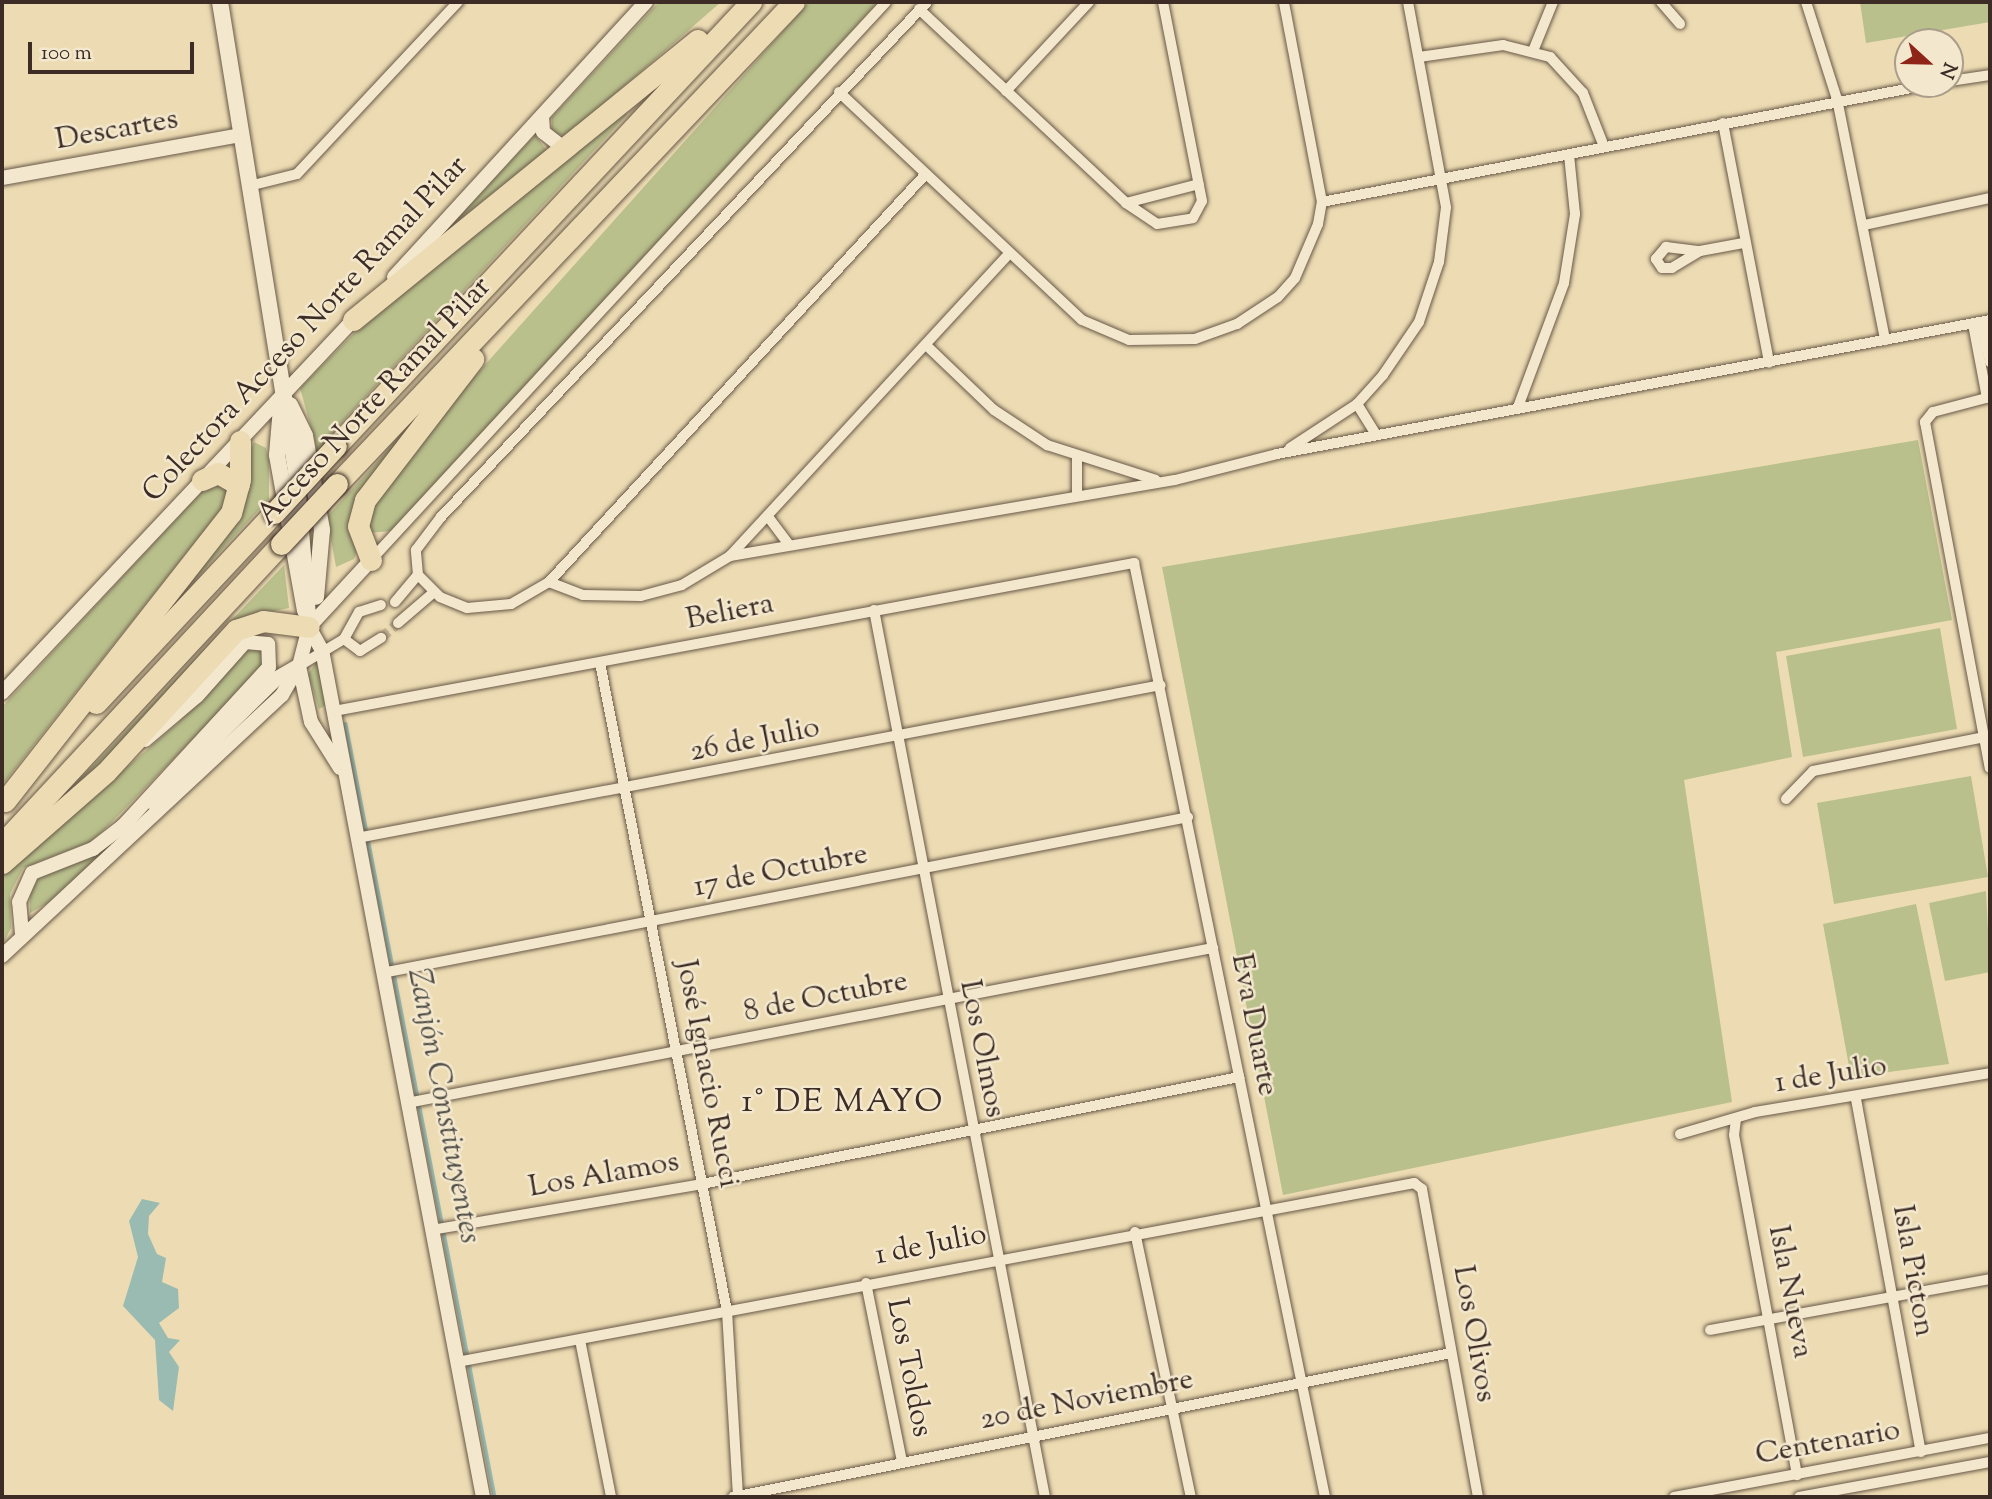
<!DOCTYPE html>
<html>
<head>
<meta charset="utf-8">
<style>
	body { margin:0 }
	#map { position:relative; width:1992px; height:1499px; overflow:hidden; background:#eddcb3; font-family:"Sorts Mill Goudy",serif }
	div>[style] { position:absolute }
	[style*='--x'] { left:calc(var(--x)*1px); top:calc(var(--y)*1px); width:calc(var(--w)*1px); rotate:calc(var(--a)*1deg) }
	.green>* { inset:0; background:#b9c08c }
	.water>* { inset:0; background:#99bbb1 }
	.stream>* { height:3.5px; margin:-1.75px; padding:0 1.75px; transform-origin:1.75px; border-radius:1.75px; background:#99bbb1 }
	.minor-tunnel>* { height:10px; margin-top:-5px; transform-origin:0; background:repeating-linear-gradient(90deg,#cab997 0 10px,transparent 0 15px) }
	.roads { filter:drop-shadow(0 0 2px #685848) drop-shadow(0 0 2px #685848) }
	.minor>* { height:10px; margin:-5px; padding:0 5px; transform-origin:5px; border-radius:5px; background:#f3e8ce }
	.tertiary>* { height:14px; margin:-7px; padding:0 7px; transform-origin:7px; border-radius:7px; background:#f3e8ce }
	.secondary>* { height:16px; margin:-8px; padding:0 8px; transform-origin:8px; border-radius:8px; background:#f3e8ce }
	.motorway>* { height:21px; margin:-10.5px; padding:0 10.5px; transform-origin:10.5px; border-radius:10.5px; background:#eddcb3 }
	.bridges { filter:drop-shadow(0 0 2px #3c2c25) drop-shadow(0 0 2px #3c2c25) }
	.motorway-bridge>* { height:21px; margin:-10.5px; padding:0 10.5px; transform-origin:10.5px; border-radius:10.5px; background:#eddcb3 }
	span { translate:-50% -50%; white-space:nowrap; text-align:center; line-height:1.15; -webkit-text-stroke:5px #f3e8ce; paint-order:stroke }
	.street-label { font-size:30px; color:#3c2c25 }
	.water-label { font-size:32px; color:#535048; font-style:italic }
	.quarter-label { font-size:33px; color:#3c2c25; letter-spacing:2px }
	.frame { position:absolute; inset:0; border:4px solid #3c2c25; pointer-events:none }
	.north { position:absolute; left:1894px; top:28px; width:70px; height:70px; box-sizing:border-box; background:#f3e8ce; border:2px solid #aa9d8a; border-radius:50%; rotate:112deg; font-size:19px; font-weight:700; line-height:28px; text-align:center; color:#3c2c25 }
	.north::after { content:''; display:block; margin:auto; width:24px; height:32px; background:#8f2418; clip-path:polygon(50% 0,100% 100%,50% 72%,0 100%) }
	.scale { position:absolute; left:28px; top:42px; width:166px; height:32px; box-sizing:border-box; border:4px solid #3c2c25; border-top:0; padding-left:9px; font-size:21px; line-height:24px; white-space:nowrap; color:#3c2c25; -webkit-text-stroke:5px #f3e8ce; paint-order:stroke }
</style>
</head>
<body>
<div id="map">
	<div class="green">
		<i style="clip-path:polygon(659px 2px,721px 2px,567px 136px,552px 133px,552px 117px)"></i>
		<i style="clip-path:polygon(809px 2px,878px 2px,392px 531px,367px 533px,372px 497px,400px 460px)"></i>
		<i style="clip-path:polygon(1860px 2px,1990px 2px,1990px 22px,1866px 43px)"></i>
		<i style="clip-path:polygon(628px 110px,626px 116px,317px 449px,300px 388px,383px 304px)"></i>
		<i style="clip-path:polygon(535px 135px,547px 151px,445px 231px)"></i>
		<i style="clip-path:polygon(455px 376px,394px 451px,354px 559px,336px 567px,327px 517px)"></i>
		<i style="clip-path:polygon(1918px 440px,1952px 620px,1776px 652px,1792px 757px,1684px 780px,1732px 1102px,1283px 1195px,1162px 567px)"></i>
		<i style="clip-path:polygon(254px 442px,266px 448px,269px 460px,269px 499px,142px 636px,207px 554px)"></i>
		<i style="clip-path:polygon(227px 483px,230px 498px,2px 785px,2px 707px,203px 490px)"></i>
		<i style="clip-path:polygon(284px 565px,289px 608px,245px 617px,124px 747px,62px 798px)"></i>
		<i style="clip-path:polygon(1940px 628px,1957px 729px,1803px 757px,1786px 656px)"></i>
		<i style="clip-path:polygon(251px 646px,262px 647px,263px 667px,105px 829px,90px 842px,23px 868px,10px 894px,11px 928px,2px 946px,2px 875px,180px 721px)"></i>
		<i style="clip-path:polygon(318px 660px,326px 705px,319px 709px,308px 674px)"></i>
		<i style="clip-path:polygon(1971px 776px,1988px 877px,1834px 904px,1817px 803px)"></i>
		<i style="clip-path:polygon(111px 845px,51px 901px,30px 913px,30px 891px,41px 876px)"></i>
		<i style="clip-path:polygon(1986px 891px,1990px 972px,1945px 981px,1929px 903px)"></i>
		<i style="clip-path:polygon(1916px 904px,1949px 1064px,1851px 1077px,1823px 924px)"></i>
	</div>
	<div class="water">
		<i style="clip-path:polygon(142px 1199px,160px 1203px,149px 1216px,148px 1234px,157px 1254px,166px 1258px,162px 1282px,178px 1289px,179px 1308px,159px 1323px,168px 1338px,180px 1340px,169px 1352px,179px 1367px,173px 1411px,159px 1400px,155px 1340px,123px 1306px,138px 1257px,129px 1221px)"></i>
	</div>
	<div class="stream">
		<i style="--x:346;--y:724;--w:787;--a:79.09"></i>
	</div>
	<div class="minor-tunnel">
		<i style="--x:381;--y:638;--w:23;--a:-41"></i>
	</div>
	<div class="roads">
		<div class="minor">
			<i style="--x:1661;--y:2;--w:29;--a:49"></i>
			<i style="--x:1806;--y:2;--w:102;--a:72.3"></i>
			<i style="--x:1837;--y:99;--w:246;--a:78.7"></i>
			<i style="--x:919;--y:9;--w:284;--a:43.1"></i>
			<i style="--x:1126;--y:203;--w:37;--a:34"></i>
			<i style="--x:1157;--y:224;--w:36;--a:-9"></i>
			<i style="--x:1193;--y:218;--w:19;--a:-62"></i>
			<i style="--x:1202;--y:201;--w:203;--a:-101.1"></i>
			<i style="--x:1533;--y:51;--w:53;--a:-67.8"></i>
			<i style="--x:1419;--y:57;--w:85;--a:-8.1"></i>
			<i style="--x:1503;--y:45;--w:49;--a:14.3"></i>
			<i style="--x:1550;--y:57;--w:49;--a:47.5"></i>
			<i style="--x:1583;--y:93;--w:55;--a:68.6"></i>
			<i style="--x:1950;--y:81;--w:40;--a:-8.5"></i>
			<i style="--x:1006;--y:91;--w:122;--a:-47"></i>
			<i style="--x:839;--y:92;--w:333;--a:43.2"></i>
			<i style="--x:1082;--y:320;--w:51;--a:23.1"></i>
			<i style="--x:1129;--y:340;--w:66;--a:-0.9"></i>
			<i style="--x:1195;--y:339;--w:45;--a:-19.7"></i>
			<i style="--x:1237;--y:324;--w:49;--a:-33.4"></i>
			<i style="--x:1278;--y:297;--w:25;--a:-48"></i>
			<i style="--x:1295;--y:278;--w:59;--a:-66.9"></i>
			<i style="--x:1318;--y:224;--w:22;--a:-80"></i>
			<i style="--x:1322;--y:202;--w:204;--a:-100.8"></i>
			<i style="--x:1723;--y:123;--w:244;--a:79.1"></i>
			<i style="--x:923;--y:177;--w:551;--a:132.72"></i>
			<i style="--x:549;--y:582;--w:44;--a:149.9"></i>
			<i style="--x:511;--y:604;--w:44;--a:174.8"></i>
			<i style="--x:467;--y:608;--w:29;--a:-158"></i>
			<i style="--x:440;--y:597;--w:31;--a:-135"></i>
			<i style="--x:418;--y:575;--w:25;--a:-95"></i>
			<i style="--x:416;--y:550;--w:41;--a:-52.9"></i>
			<i style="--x:441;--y:517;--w:708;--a:-46.66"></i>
			<i style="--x:249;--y:186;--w:49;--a:-14"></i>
			<i style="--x:297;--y:174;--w:236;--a:-46.9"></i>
			<i style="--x:1322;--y:202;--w:621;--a:-10.95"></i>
			<i style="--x:1126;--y:203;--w:75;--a:-14.6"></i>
			<i style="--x:1864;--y:225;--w:129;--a:-12.1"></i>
			<i style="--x:1700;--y:251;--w:33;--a:149"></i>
			<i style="--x:1672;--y:268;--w:10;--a:180"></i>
			<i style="--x:1662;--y:268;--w:11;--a:-124"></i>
			<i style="--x:1656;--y:259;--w:16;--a:-50"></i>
			<i style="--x:1666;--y:247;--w:34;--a:7"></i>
			<i style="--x:1700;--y:251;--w:44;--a:-10.5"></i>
			<i style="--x:1982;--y:322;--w:41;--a:78.7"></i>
			<i style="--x:1973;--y:324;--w:75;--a:79.3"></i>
			<i style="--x:927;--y:346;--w:93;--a:43.7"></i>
			<i style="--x:994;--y:410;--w:64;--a:33.4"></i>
			<i style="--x:1047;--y:445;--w:114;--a:17.8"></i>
			<i style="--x:1990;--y:397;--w:59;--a:165.3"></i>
			<i style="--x:1933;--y:412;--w:13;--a:129"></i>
			<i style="--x:1925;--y:422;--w:352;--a:79.4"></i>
			<i style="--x:1357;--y:404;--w:36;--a:58"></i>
			<i style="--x:1518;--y:407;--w:132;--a:-69.6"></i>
			<i style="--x:1564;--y:283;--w:70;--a:-80.9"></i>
			<i style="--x:1575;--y:214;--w:59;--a:-95.8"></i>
			<i style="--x:1290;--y:448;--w:80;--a:-33.3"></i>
			<i style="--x:1357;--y:404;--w:39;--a:-48"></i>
			<i style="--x:1383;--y:375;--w:64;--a:-55.8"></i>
			<i style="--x:1419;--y:322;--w:63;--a:-71.6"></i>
			<i style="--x:1439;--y:262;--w:55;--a:-82.7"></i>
			<i style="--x:1446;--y:207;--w:208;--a:-100.5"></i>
			<i style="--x:1077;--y:457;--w:35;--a:90"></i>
			<i style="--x:769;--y:518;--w:34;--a:53"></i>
			<i style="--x:730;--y:556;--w:451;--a:-9.7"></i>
			<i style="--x:1175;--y:480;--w:105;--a:-14.3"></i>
			<i style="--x:1277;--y:454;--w:725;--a:-10.64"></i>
			<i style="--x:371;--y:560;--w:759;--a:-47.29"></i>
			<i style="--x:549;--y:582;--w:36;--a:21"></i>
			<i style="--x:583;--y:595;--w:58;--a:1"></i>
			<i style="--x:641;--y:596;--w:42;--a:-15"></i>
			<i style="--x:682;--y:585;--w:56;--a:-31.1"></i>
			<i style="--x:730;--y:556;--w:411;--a:-47.3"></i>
			<i style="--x:395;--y:602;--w:35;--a:-50"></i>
			<i style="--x:874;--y:610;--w:903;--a:79.09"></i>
			<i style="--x:398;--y:623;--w:48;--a:-40.7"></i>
			<i style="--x:344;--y:639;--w:20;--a:37"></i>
			<i style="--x:360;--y:651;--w:25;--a:-32"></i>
			<i style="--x:600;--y:663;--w:660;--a:78.91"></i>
			<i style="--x:727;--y:1311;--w:186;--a:86.6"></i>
			<i style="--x:299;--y:666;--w:52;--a:-31"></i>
			<i style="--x:344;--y:639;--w:31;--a:-61"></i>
			<i style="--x:359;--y:612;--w:23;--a:-18"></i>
			<i style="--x:334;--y:711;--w:814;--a:-10.48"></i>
			<i style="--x:1134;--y:563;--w:953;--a:78.44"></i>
			<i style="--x:1786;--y:799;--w:39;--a:-46"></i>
			<i style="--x:1813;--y:771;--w:175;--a:-11.2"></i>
			<i style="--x:357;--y:838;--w:818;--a:-10.77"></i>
			<i style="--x:382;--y:973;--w:821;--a:-10.95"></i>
			<i style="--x:1856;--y:1099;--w:359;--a:79.6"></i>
			<i style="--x:407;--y:1103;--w:821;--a:-10.89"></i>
			<i style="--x:1736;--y:1119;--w:16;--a:97"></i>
			<i style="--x:1734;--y:1135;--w:346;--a:79.5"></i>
			<i style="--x:1680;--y:1134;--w:78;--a:-16.3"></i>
			<i style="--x:1755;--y:1112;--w:238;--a:-9.4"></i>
			<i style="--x:431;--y:1230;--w:275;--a:-9.6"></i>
			<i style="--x:702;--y:1184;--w:548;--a:-11.27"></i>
			<i style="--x:1135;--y:1232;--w:271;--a:78.1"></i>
			<i style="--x:866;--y:1283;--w:183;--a:78.6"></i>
			<i style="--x:1710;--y:1330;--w:285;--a:-10.3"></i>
			<i style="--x:580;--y:1340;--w:160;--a:78.8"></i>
			<i style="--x:457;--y:1362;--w:974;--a:-10.59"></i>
			<i style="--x:1414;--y:1183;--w:10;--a:37"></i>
			<i style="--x:1422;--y:1189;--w:313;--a:79.7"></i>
			<i style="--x:733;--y:1497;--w:732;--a:-11.34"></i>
			<i style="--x:1674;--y:1497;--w:321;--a:-10.6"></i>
			<i style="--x:1799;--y:1497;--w:194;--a:-10.4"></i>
		</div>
		<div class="tertiary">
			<i style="--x:542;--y:116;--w:16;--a:86"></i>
			<i style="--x:543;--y:132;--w:29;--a:38"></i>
			<i style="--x:2;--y:178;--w:242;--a:-10.2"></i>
			<i style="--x:394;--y:277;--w:373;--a:-47.5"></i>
			<i style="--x:309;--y:627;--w:26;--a:61"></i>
			<i style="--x:322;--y:650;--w:862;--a:79.24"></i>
			<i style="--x:2;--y:693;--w:519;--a:-46.72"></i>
			<i style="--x:340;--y:768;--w:54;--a:-122.2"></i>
			<i style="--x:311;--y:722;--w:57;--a:-102.1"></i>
			<i style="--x:299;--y:666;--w:40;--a:-75.6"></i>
			<i style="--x:309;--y:627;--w:91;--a:-47.2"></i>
			<i style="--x:151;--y:802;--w:177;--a:-44.5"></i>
			<i style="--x:277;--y:678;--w:24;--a:-30"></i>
			<i style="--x:122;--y:827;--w:217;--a:-47.4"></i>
			<i style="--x:269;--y:667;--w:23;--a:-92"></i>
			<i style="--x:268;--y:644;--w:23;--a:-175"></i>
			<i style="--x:245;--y:642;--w:72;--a:131.6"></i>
			<i style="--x:197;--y:696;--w:68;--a:139.8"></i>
			<i style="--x:22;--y:934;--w:32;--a:-95"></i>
			<i style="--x:19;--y:902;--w:32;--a:-66"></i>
			<i style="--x:32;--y:873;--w:66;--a:-21.5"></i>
			<i style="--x:93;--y:849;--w:44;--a:-37.6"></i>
			<i style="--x:2;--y:956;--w:383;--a:-43"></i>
			<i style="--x:282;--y:695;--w:34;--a:-60"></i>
		</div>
		<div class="secondary">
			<i style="--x:220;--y:2;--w:474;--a:80.8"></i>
			<i style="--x:296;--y:470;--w:158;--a:85.3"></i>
			<i style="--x:290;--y:405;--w:34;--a:64"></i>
			<i style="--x:305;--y:436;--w:96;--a:79.7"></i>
			<i style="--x:322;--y:530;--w:67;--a:95.1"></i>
			<i style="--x:281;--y:408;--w:47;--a:94.9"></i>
			<i style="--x:277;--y:455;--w:158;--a:79.8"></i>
		</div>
		<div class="motorway">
			<i style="--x:353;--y:320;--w:444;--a:-39.1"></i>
			<i style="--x:336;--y:446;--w:608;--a:-46.93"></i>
			<i style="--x:202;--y:480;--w:17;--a:-24"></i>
			<i style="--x:218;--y:473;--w:24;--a:30"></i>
			<i style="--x:337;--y:484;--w:664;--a:-46.53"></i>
			<i style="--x:371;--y:560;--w:36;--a:-111"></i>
			<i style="--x:358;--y:526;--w:27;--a:-75"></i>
			<i style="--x:365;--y:500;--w:178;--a:-52.5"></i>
			<i style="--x:96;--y:703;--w:260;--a:-46.9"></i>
			<i style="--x:5;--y:801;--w:366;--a:-51.9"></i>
			<i style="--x:231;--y:513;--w:35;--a:-75"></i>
			<i style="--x:240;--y:479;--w:38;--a:-90"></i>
			<i style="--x:2;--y:844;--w:410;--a:-47.1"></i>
			<i style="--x:2;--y:863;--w:138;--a:-41.2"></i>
			<i style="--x:106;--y:772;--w:193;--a:-47.5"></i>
			<i style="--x:236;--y:630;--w:28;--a:-18"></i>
			<i style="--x:263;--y:621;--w:46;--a:7.4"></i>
		</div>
	</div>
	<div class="bridges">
		<div class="motorway-bridge">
			<i style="--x:274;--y:513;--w:91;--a:-47.2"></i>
			<i style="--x:281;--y:544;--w:82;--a:-47"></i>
		</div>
	</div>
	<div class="street-label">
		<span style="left:117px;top:131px;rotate:-10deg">Descartes</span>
		<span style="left:306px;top:330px;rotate:-47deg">Colectora Acceso Norte Ramal Pilar</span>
		<span style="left:375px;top:402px;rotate:-47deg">Acceso Norte Ramal Pilar</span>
		<span style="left:730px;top:613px;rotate:-11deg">Beliera</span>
		<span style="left:755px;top:741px;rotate:-11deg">26 de Julio</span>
		<span style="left:781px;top:872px;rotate:-11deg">17 de Octubre</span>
		<span style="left:826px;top:998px;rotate:-11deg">8 de Octubre</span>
		<span style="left:1253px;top:1025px;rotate:79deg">Eva Duarte</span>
		<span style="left:981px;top:1049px;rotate:79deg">Los Olmos</span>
		<span style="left:706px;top:1074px;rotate:79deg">José Ignacio Rucci</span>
		<span style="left:1831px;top:1076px;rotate:-9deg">1 de Julio</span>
		<span style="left:604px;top:1176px;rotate:-10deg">Los Alamos</span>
		<span style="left:931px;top:1246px;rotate:-11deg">1 de Julio</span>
		<span style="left:1912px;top:1271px;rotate:80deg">Isla Picton</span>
		<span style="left:1789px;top:1292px;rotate:79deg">Isla Nueva</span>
		<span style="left:1473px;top:1334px;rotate:80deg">Los Olivos</span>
		<span style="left:908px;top:1368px;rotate:79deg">Los Toldos</span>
		<span style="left:1087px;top:1401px;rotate:-11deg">20 de Noviembre</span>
		<span style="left:1828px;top:1444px;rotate:-10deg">Centenario</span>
	</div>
	<div class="water-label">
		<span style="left:443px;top:1106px;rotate:79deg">Zanjón Constituyentes</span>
	</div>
	<div class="quarter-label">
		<span style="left:843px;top:1104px">1° DE MAYO</span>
	</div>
	<div class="frame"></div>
	<div class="north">N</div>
	<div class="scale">100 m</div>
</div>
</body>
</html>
